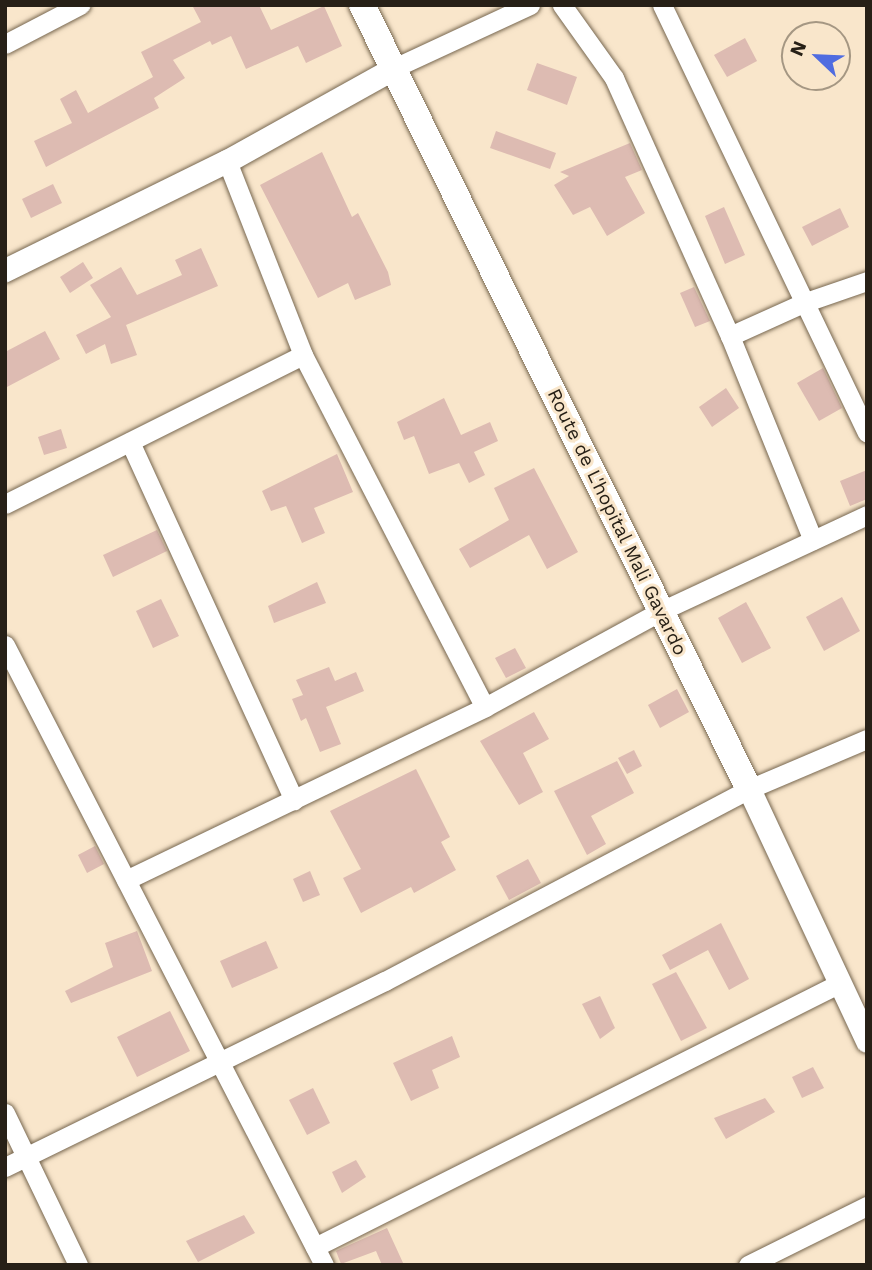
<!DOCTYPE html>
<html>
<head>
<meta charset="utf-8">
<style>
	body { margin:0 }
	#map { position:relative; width:872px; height:1270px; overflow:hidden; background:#f9e6cb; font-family:"Work Sans",sans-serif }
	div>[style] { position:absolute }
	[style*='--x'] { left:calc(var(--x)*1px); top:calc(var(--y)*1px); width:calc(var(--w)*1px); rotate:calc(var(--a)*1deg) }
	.building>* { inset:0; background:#ddbbb2 }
	.roads { filter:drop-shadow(0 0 2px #776750) drop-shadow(0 0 2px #776750) }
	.minor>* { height:19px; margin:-9.5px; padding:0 9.5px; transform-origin:9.5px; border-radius:9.5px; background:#fff }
	.tertiary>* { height:23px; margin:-11.5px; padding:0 11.5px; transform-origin:11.5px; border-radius:11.5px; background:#fff }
	.secondary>* { height:26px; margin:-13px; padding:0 13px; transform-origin:13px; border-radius:13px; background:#fff }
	span { translate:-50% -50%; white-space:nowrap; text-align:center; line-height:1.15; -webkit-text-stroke:6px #f9e6cb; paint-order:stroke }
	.street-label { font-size:19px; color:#272017 }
	.frame { position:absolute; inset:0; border:7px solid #272017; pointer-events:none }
	.north { position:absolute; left:781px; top:21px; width:70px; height:70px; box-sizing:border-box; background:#f9e6cb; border:2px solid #a59783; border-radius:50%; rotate:293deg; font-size:19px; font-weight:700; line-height:28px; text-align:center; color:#272017 }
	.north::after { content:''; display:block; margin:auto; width:24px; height:32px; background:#506ce0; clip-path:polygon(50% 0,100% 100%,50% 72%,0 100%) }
</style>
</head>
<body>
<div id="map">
	<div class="building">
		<i style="clip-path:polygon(192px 5px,259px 5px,271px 30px,324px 6px,342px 46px,306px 63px,298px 46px,246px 69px,231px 36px,212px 45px,210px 41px,173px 60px,185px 78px,154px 98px,159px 108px,46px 167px,34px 141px,72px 123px,60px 99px,76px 90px,88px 113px,153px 77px,141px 52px,201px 22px)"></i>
		<i style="clip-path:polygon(745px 38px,757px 61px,727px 77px,714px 55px)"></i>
		<i style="clip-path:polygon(537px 63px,577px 77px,567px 105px,527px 90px)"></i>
		<i style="clip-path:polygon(496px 131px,556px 153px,550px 169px,490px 148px)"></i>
		<i style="clip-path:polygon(630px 143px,642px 170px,625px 177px,645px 213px,607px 236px,590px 207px,573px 215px,554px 185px,569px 176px,560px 172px)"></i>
		<i style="clip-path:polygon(322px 152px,352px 217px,358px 213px,388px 272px,391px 285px,355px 300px,348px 283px,318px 298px,260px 185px)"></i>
		<i style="clip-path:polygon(53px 184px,62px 203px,31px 218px,22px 199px)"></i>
		<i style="clip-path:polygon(724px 207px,745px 255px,725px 264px,705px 216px)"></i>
		<i style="clip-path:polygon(840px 208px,849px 227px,812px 246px,802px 227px)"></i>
		<i style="clip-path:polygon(201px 248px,218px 286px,126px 325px,137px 355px,111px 364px,105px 344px,86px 354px,76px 335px,111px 317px,90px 285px,121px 267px,137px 295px,182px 275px,175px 260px)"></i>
		<i style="clip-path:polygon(83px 262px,93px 278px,70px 293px,60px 277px)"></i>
		<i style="clip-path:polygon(694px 287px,710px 321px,695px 327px,680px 293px)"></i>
		<i style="clip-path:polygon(45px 331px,60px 359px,5px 388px,5px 352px)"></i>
		<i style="clip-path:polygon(823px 368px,842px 408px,819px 421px,797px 383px)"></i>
		<i style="clip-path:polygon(726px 388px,739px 408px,712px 427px,699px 407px)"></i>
		<i style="clip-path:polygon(444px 398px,461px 435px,490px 422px,498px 441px,474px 452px,485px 475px,469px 483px,459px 463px,429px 474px,414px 436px,404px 440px,397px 422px)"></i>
		<i style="clip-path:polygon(61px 429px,67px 448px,44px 455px,38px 437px)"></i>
		<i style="clip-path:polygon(337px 454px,353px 492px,314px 508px,325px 533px,302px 543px,286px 506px,271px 511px,262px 491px)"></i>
		<i style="clip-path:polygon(534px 468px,578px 552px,547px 569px,529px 535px,470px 568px,459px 549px,509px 520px,494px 488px)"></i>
		<i style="clip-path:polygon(867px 470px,867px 499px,850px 506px,840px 481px)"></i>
		<i style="clip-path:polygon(157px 530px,167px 551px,113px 577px,103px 555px)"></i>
		<i style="clip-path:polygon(317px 582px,326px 603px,274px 623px,268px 606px)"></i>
		<i style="clip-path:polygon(842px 597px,860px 631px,824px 651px,806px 617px)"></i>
		<i style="clip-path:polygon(161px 599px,179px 636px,153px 648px,136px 611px)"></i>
		<i style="clip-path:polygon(746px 602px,771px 648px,742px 663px,718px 618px)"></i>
		<i style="clip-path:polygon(515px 648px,526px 668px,506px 678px,495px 658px)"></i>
		<i style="clip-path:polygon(329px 667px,335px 681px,356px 672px,364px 691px,326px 707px,341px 744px,320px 752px,306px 718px,301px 721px,292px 699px,303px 695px,296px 680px)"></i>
		<i style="clip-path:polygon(677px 689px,689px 712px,660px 728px,648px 705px)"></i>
		<i style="clip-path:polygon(534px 712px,549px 739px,523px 753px,543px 792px,519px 805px,480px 741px)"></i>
		<i style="clip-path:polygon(634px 750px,642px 766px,627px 774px,618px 758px)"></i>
		<i style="clip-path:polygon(617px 761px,634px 793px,591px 816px,606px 844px,587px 855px,554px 791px)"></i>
		<i style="clip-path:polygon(416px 769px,450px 837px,441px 842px,456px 870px,414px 893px,411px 887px,361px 913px,343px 878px,361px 869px,330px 811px)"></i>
		<i style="clip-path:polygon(95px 846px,104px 864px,87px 873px,78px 855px)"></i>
		<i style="clip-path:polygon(528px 859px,541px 883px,509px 900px,496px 876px)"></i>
		<i style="clip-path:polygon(310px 871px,320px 895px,303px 902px,293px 879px)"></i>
		<i style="clip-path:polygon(721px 923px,749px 979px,729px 990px,708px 950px,670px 970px,662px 955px)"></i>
		<i style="clip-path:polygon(137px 931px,152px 971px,71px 1003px,65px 991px,113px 967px,105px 943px)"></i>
		<i style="clip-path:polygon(266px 941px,278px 968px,232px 988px,220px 961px)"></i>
		<i style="clip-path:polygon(676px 972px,707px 1028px,681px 1041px,652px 984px)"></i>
		<i style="clip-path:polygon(600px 996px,615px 1028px,600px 1039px,582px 1004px)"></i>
		<i style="clip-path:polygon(170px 1011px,190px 1051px,137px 1077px,117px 1037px)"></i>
		<i style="clip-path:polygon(452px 1036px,460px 1057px,432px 1070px,439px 1088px,411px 1101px,393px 1063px)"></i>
		<i style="clip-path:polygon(813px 1067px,824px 1088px,802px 1098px,792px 1077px)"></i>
		<i style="clip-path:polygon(313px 1088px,330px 1123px,307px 1135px,289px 1100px)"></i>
		<i style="clip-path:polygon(765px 1098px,775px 1112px,726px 1139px,714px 1118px)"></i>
		<i style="clip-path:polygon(356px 1160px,366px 1177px,342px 1193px,332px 1172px)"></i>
		<i style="clip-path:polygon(244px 1215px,255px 1233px,198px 1262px,186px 1241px)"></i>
		<i style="clip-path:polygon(387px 1228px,404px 1265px,382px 1265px,376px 1251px,341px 1264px,336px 1251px)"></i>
	</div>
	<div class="roads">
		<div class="minor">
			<i style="--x:562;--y:5;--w:90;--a:54.5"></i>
			<i style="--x:614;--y:78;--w:283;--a:65.8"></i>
			<i style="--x:730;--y:336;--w:220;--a:67.9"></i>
			<i style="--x:662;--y:5;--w:474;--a:64.4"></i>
			<i style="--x:5;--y:44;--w:85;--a:-27.5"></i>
			<i style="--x:394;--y:68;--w:150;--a:-24.9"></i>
			<i style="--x:227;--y:161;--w:208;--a:68.6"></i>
			<i style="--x:303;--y:355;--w:396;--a:62.7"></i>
			<i style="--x:730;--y:336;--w:80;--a:-24.3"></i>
			<i style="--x:803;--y:303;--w:68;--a:-19"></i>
			<i style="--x:130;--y:442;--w:394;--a:65.4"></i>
			<i style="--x:5;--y:504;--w:333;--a:-26.6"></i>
			<i style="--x:5;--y:645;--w:697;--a:62.77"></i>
			<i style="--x:126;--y:880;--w:399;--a:-25.7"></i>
			<i style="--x:485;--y:707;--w:200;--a:-28.6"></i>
			<i style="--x:661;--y:611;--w:227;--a:-25"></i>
			<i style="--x:5;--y:1113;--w:169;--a:64.3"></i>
			<i style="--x:5;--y:1167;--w:423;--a:-26.1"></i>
			<i style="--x:385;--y:981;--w:412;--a:-27.8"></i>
			<i style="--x:749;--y:789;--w:128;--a:-23"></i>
			<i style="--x:315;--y:1247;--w:585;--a:-26.7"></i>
			<i style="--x:748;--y:1265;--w:133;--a:-26.4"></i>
		</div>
		<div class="tertiary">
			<i style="--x:5;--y:270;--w:247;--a:-26.2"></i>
			<i style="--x:227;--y:161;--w:191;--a:-29.1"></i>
			<i style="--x:749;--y:789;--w:278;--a:64.9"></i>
		</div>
		<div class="secondary">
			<i style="--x:362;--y:5;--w:874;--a:63.73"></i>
		</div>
	</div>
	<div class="street-label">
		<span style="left:617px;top:522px;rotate:64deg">Route de L'hopital Mali Gavardo</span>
	</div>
	<div class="frame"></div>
	<div class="north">N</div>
</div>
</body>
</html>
